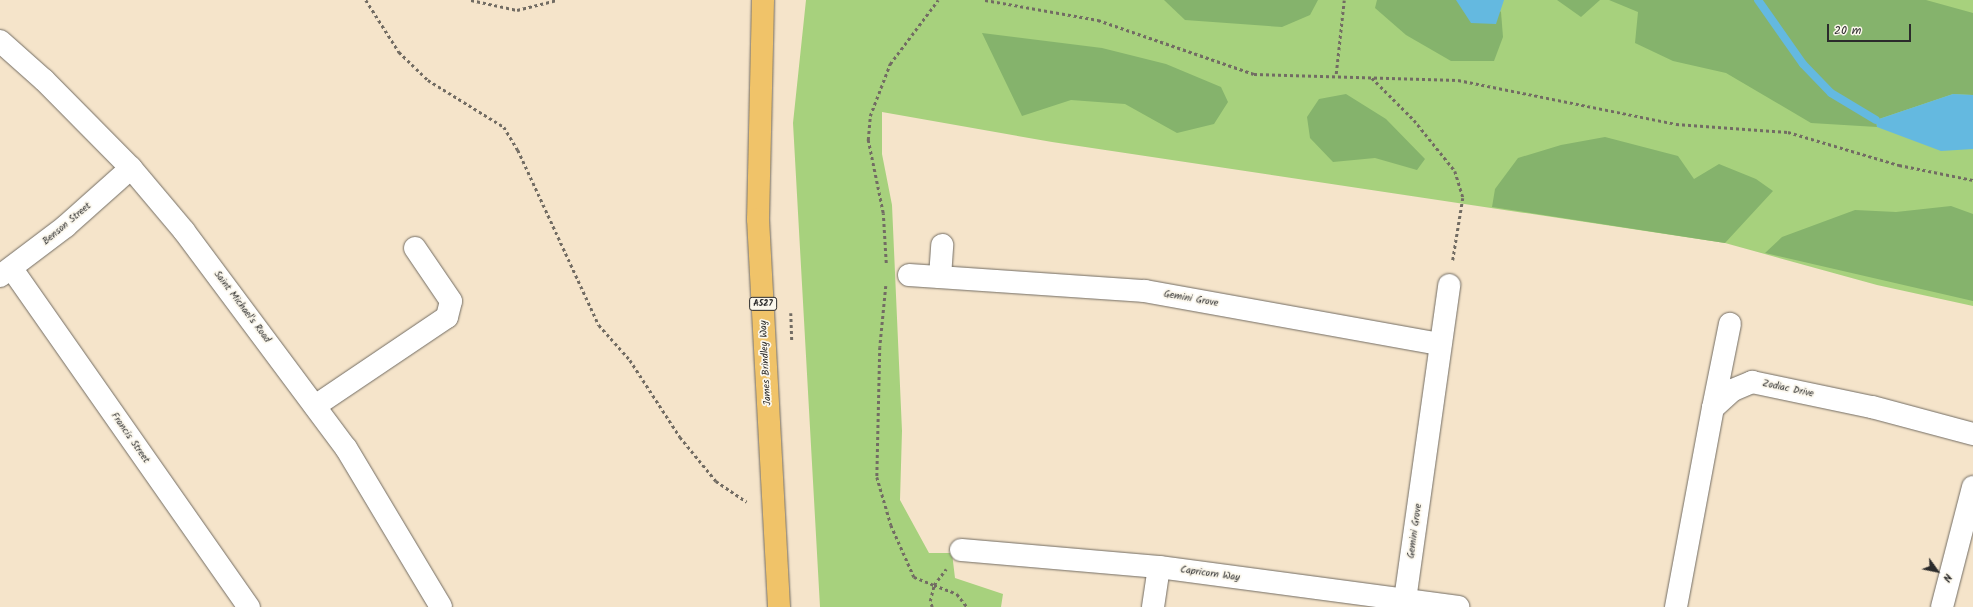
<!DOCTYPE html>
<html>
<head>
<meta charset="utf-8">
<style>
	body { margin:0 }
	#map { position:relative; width:1973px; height:607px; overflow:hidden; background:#f5e4ca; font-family:Kalam,sans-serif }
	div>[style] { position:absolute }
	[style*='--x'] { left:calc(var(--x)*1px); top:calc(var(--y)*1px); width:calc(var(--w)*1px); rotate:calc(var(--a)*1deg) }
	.green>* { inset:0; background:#a7d17d }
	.forest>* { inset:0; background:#85b36c }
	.water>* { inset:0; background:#64b9e0 }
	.stream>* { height:8px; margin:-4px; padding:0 4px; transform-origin:4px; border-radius:4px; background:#64b9e0 }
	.path>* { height:2.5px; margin-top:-1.25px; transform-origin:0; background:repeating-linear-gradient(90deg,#726c63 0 3px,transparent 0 6px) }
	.roads { filter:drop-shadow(0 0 1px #726c63) drop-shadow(0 0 1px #726c63) }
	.minor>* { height:22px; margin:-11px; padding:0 11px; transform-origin:11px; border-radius:11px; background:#fff }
	.major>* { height:22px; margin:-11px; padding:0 11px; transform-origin:11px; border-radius:11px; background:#f0c369 }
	span { translate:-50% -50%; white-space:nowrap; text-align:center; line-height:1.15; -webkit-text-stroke:3.5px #fbf7ec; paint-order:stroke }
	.shield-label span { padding:1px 3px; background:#fbf7ec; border:1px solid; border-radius:3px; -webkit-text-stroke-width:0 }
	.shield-label { font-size:9px; color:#2b2b2b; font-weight:700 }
	.street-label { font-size:10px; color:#2b2b2b }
	.north { position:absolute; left:1917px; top:551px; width:40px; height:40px; -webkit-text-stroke:3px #fbf7ec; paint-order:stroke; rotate:123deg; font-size:11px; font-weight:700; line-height:16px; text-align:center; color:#2b2b2b }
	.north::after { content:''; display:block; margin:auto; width:14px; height:18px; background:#2b2b2b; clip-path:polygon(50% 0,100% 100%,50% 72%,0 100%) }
	.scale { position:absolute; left:1827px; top:24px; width:84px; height:18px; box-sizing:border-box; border:2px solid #2b2b2b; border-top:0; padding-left:5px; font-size:12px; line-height:14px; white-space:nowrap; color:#2b2b2b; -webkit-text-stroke:3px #fbf7ec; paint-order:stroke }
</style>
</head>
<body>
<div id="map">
	<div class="green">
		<i style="clip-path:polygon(806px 0,1973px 0,1973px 306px,1877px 285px,1725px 243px,1052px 142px,882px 112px,882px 154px,892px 205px,902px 431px,900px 500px,929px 553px,952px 553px,955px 578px,1003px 594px,1001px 607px,820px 607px,793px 123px)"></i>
	</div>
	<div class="forest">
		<i style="clip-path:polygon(1164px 0,1318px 0,1310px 15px,1282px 27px,1185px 20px)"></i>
		<i style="clip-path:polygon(1377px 0,1487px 0,1501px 12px,1503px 37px,1494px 61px,1451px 61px,1406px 35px,1375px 8px)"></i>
		<i style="clip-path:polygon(1557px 0,1600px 0,1581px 17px)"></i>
		<i style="clip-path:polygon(1609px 0,1926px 0,1973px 13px,1973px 95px,1953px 94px,1876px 120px,1877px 127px,1811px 123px,1726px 73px,1673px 61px,1635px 43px,1638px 12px)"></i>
		<i style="clip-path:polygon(982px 33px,1102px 48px,1166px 64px,1221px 87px,1228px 102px,1214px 124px,1177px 133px,1125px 104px,1071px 100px,1022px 116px)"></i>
		<i style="clip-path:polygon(1346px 94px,1386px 119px,1425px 159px,1417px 170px,1375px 158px,1333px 162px,1310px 138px,1307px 117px,1319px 99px)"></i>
		<i style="clip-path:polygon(1605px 137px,1678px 156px,1694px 179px,1719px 164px,1756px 179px,1773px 191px,1725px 243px,1492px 207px,1495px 189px,1518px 158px,1561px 145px)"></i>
		<i style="clip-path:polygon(1951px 206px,1973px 214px,1973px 301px,1765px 253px,1782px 237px,1855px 210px,1896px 212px)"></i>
	</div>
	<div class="water">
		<i style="clip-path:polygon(1456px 0,1504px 0,1496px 24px,1471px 23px)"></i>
		<i style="clip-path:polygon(1953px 94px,1973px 95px,1973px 149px,1941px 151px,1877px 127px,1876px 120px)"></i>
	</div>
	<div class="stream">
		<i style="--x:1758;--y:0;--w:78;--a:54.9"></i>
		<i style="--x:1803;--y:64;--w:40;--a:46"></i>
		<i style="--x:1831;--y:93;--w:52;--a:31"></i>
	</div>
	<div class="path">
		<i style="--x:366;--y:0;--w:62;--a:57.6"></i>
		<i style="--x:399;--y:52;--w:40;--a:44"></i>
		<i style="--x:428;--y:80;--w:89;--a:31.7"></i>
		<i style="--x:504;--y:127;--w:27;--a:59"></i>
		<i style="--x:518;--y:150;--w:193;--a:65.2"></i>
		<i style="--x:599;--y:325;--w:47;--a:48.5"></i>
		<i style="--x:630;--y:360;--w:92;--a:57"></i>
		<i style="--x:680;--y:437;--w:57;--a:50.7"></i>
		<i style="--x:716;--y:481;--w:37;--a:34"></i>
		<i style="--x:471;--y:0;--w:47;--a:12.3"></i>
		<i style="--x:517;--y:10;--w:41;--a:-14"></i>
		<i style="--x:985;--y:0;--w:115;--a:10"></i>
		<i style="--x:1098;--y:20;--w:165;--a:19.1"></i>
		<i style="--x:1254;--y:74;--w:204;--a:1.7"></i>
		<i style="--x:1458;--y:80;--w:222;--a:11.4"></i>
		<i style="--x:1676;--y:124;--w:112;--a:4.1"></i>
		<i style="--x:1788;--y:132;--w:116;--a:16.6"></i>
		<i style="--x:1899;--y:165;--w:76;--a:11.5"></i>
		<i style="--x:1336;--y:74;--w:74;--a:-83.8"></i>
		<i style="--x:1372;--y:78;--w:59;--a:45"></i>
		<i style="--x:1414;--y:120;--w:65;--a:51.2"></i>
		<i style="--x:1455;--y:171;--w:28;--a:73"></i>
		<i style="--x:1463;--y:198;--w:63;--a:99.2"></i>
		<i style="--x:886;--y:263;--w:50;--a:-93.4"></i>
		<i style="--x:883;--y:213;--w:75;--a:-101.6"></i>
		<i style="--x:868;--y:140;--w:24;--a:-85"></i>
		<i style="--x:870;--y:116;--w:56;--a:-69"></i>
		<i style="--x:890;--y:64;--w:80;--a:-53.1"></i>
		<i style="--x:886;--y:286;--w:61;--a:95.6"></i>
		<i style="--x:880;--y:347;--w:130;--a:91.3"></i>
		<i style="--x:877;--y:477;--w:50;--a:73.7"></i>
		<i style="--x:891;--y:525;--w:57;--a:66.1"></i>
		<i style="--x:914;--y:577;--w:22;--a:22"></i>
		<i style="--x:934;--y:585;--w:20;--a:-53"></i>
		<i style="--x:791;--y:313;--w:27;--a:88"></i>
		<i style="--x:932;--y:607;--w:6;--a:-108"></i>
		<i style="--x:930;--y:601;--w:16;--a:-76"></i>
		<i style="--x:934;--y:585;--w:25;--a:21"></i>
		<i style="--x:957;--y:594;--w:16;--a:52"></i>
	</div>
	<div class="roads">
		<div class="minor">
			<i style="--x:0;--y:41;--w:59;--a:41.6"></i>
			<i style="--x:44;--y:80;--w:124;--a:45.3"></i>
			<i style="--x:131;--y:168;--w:82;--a:49.9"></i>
			<i style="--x:184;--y:231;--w:271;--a:53.3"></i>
			<i style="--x:346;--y:448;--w:185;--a:59.1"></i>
			<i style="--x:12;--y:269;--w:413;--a:55"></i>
			<i style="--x:909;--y:275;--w:237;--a:3.9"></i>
			<i style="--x:1145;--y:291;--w:300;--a:10.2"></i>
			<i style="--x:0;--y:276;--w:83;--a:-37.1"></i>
			<i style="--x:66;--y:226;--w:87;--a:-41.7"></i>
			<i style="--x:940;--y:277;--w:32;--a:-86"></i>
			<i style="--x:315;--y:406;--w:159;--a:-34"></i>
			<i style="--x:447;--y:317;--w:16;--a:-76"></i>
			<i style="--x:451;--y:301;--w:64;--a:-124.2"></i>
			<i style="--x:1713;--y:408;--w:86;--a:-78.6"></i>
			<i style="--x:961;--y:550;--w:199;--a:4.9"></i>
			<i style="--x:1159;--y:567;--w:302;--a:7.6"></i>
			<i style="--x:1405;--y:600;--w:318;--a:-82"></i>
			<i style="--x:1153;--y:607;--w:40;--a:-81.5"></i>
			<i style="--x:1676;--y:607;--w:202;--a:-79.5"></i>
			<i style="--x:1713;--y:408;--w:27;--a:-42"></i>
			<i style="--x:1733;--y:390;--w:21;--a:-23"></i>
			<i style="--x:1752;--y:382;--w:123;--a:11.8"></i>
			<i style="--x:1872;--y:407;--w:105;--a:15"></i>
			<i style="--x:1942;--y:607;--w:124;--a:-75.5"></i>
		</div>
		<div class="major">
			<i style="--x:763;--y:0;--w:219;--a:91.3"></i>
			<i style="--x:758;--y:219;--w:389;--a:86.9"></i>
		</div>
	</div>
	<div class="shield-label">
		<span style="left:763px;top:304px">A527</span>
	</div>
	<div class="street-label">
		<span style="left:67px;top:224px;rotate:-40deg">Benson Street</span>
		<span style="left:1191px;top:299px;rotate:10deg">Gemini Grove</span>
		<span style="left:242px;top:307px;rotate:53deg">Saint Michael's Road</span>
		<span style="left:766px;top:363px;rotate:-93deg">James Brindley Way</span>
		<span style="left:1788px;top:389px;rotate:12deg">Zodiac Drive</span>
		<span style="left:130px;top:438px;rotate:55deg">Francis Street</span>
		<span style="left:1415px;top:531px;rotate:-82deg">Gemini Grove</span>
		<span style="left:1210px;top:574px;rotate:8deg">Capricorn Way</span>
	</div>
	<div class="north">N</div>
	<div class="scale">20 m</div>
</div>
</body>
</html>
